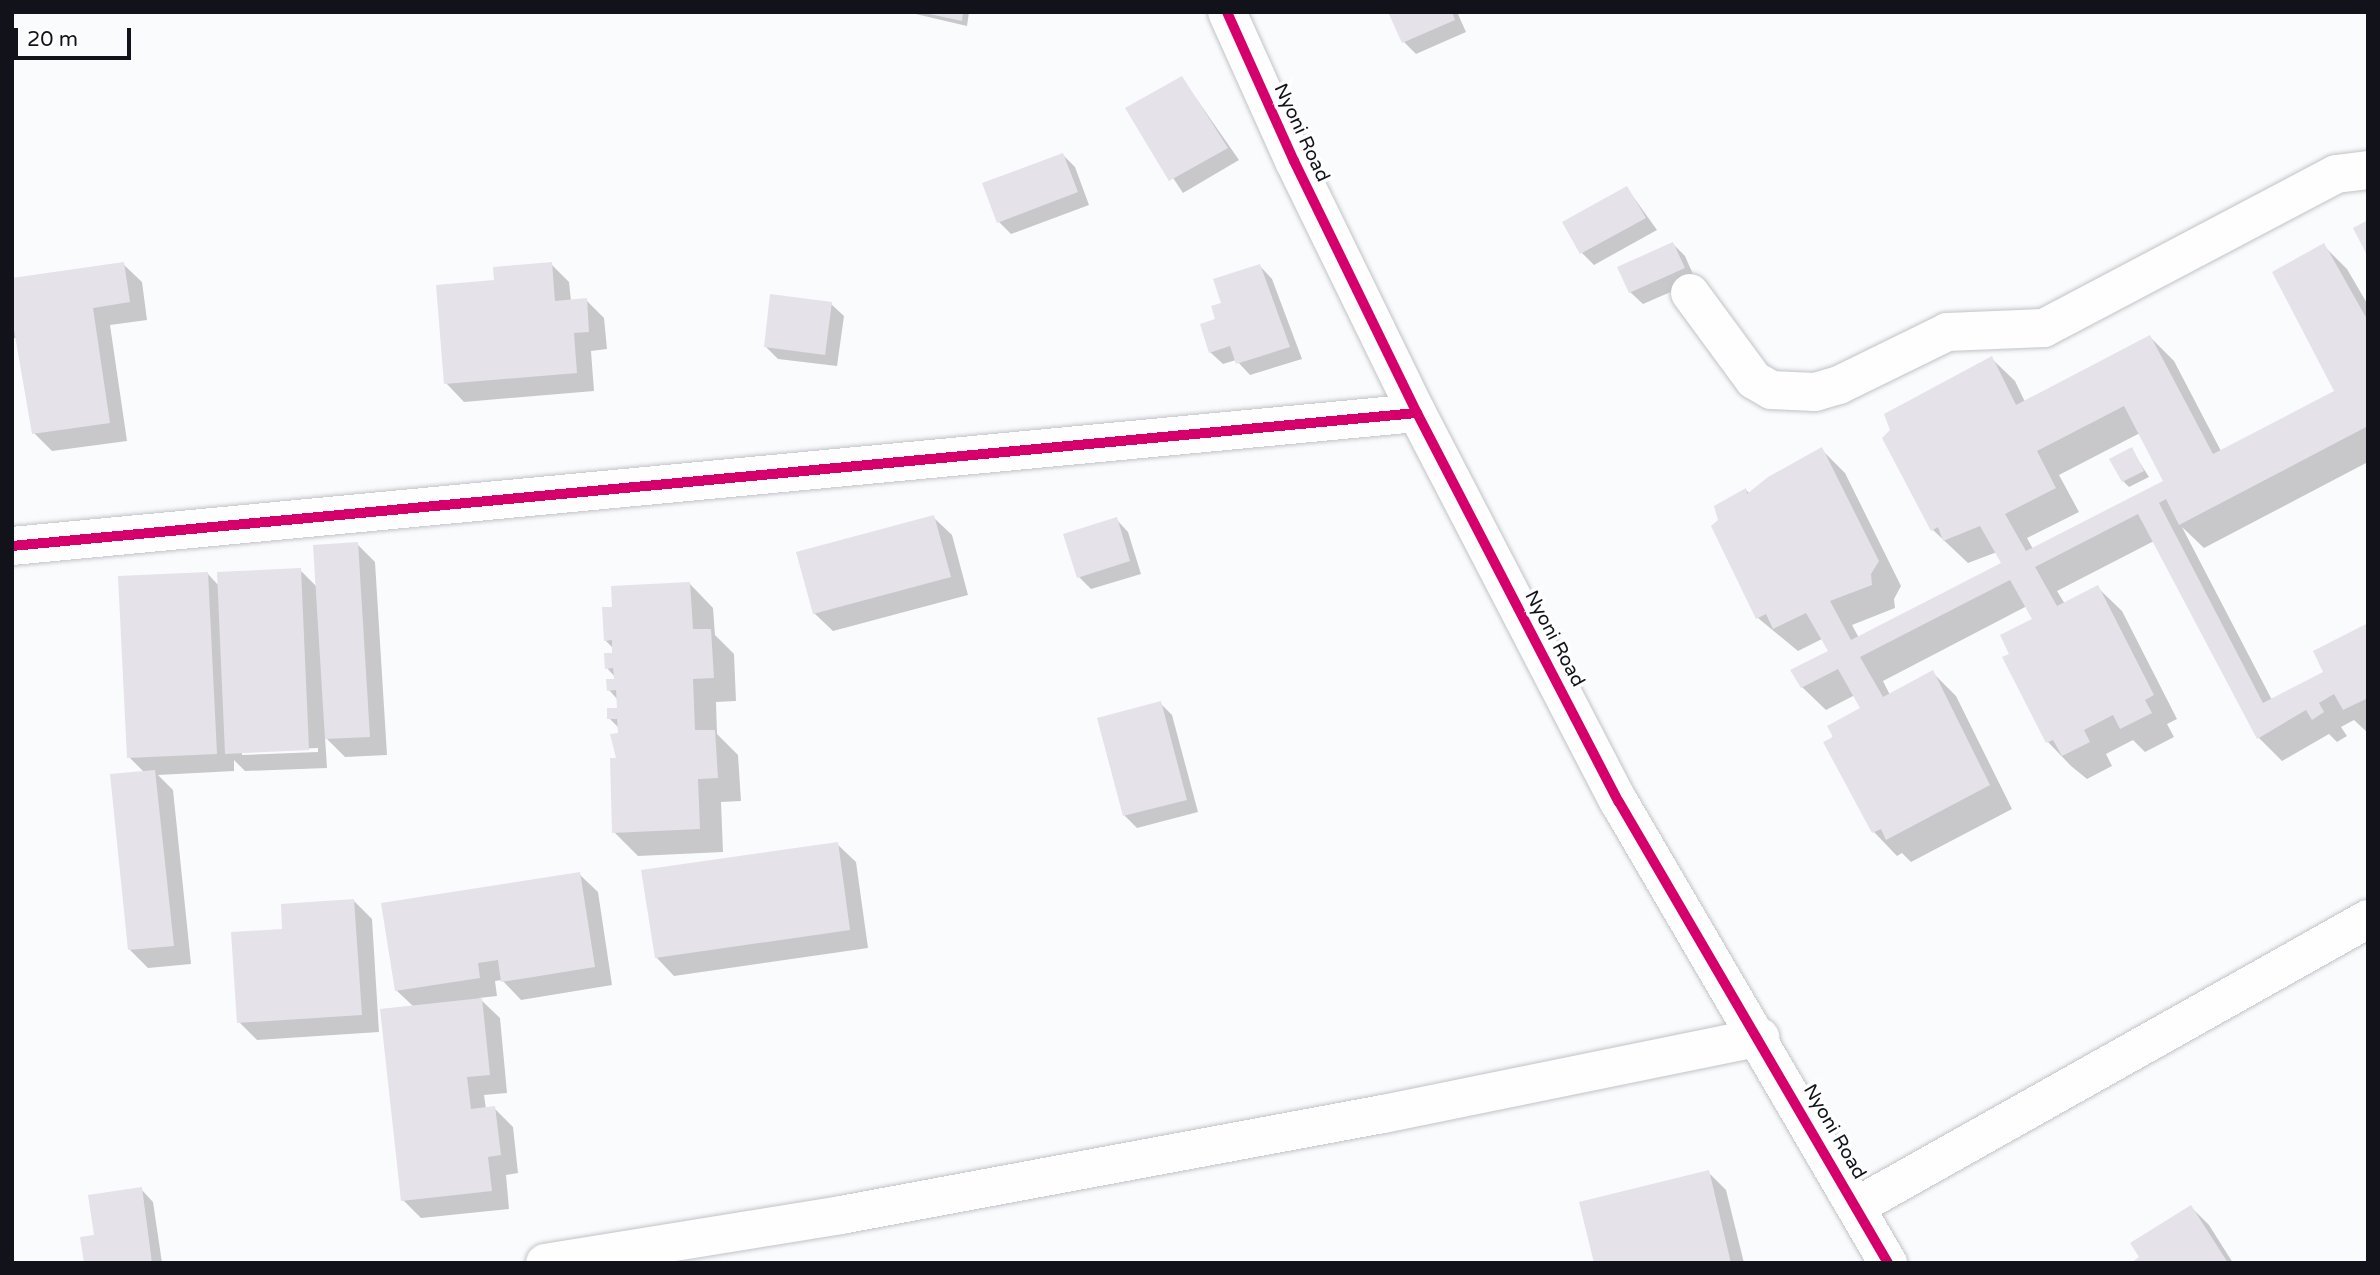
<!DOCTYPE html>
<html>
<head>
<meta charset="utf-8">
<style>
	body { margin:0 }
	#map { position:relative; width:2380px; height:1275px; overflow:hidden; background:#fafbfd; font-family:"Varela Round",sans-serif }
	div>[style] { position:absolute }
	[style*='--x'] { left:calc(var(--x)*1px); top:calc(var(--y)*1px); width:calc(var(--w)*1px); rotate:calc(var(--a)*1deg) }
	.shadow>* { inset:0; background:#0003 }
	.building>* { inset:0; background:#e5e2ea }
	.roads { filter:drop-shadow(0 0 2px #c1c3c7) drop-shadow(0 0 2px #c1c3c7) }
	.minor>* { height:38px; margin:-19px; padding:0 19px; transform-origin:19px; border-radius:19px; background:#fefeff }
	.cycleway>* { height:10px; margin:-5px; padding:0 5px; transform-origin:5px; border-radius:5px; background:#d6006c }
	span { translate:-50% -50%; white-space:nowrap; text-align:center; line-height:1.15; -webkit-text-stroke:7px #fff; paint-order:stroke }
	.street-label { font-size:19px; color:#12131a }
	.frame { position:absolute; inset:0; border:14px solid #12131a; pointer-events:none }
	.scale { position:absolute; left:14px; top:28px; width:117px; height:32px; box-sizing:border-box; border:4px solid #12131a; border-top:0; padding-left:9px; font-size:21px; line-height:24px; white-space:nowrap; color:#12131a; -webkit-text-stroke:5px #fff; paint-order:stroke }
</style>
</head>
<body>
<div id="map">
	<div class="shadow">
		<i style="clip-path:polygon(907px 12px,969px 12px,967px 26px)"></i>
		<i style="clip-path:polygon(1390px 12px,1457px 12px,1466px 32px,1416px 54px,1404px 42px)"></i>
		<i style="clip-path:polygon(1182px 78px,1239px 160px,1183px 193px,1127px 108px)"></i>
		<i style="clip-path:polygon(1063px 155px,1075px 167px,1089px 205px,1011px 234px,999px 222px)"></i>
		<i style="clip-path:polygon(1627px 188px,1657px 230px,1594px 265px,1582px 253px)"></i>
		<i style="clip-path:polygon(1673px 244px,1685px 256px,1696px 281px,1643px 304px,1630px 292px)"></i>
		<i style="clip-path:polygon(evenodd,2323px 245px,2347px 269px,2368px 305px,2368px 462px,2204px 548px,2182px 527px,2272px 700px,2325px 673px,2368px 625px,2368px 733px,2354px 720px,2341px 727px,2347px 736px,2337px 742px,2329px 734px,2282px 761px,2259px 738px,2154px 541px,2057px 591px,2065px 604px,2098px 588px,2122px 611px,2177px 719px,2167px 724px,2174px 737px,2145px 752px,2133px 740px,2106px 754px,2112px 766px,2087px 779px,2071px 766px,2048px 742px,2011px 655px,2034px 620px,2027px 606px,1883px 681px,1890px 695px,1932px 672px,1956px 696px,2012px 809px,1911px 862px,1902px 853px,1897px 856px,1874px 832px,1826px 743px,1863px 709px,1855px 695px,1826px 710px,1802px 687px,1831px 652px,1822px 639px,1798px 651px,1758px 618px,1746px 490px,1750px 494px,1822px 450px,1845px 473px,1901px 586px,1894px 599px,1895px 608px,1852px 625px,1859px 638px,2003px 564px,1997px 552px,1968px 563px,1933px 530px,1991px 358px,2015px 381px,2025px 402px,2150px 337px,2174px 361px,2221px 451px,2337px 391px,2323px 245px,2140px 433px,2165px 482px,2033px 549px,2027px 538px,2079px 512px,2059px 475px,2140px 433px)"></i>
		<i style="clip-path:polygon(123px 264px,142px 282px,147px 320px,110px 325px,127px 441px,52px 451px,34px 433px,20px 338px,12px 338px,12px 280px)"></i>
		<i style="clip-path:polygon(551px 264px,569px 282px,571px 301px,586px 300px,604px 318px,607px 349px,591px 351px,594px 391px,464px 402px,446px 383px,496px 281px)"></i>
		<i style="clip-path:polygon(1260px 266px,1272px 279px,1302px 359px,1250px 375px,1236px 360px,1223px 364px,1210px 352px,1223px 304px)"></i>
		<i style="clip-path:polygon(831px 304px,844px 316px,837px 366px,778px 359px,766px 347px)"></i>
		<i style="clip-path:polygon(2131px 449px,2149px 477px,2129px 487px,2123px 481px)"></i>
		<i style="clip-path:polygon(933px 517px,952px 535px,968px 595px,833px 631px,814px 613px)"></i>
		<i style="clip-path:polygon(1116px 519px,1128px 532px,1141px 574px,1091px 589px,1079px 577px)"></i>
		<i style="clip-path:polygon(evenodd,357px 544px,375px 562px,387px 755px,345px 757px,325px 737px,327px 768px,245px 771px,234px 760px,234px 771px,158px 775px,173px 790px,191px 964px,148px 968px,130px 950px,145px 773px,129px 757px,208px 574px,219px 586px,300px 570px,317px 587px,357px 544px,318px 748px,318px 752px,242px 755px,242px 751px,318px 748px)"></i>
		<i style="clip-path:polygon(690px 584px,713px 608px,715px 635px,734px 654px,736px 701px,716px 702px,717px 734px,738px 755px,741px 801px,721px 802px,723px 852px,638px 856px,614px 832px,619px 728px,609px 718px,619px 710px,618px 700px,609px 690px,615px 677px,607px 668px,614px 649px,605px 640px,614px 608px)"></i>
		<i style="clip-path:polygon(1160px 703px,1172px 715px,1198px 812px,1137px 828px,1125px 816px,1099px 719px)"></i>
		<i style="clip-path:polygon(837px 844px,856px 862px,868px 948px,674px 976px,656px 957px)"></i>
		<i style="clip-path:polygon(579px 874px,598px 892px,612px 985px,521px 1000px,502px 980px,495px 981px,497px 996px,479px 998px,500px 1018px,507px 1093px,484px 1095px,486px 1109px,494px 1108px,513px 1127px,518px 1173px,506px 1175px,509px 1209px,421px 1218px,403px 1200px,414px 1007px,396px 990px)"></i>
		<i style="clip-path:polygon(354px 901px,372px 919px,379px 1032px,257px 1040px,239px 1022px,284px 931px)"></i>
		<i style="clip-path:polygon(1708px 1172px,1726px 1190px,1744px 1263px,1596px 1263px)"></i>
		<i style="clip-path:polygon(141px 1189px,153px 1202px,162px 1263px,86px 1263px,96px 1237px)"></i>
		<i style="clip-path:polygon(2191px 1207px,2209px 1225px,2233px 1263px,2134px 1263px)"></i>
	</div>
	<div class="building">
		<i style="clip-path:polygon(920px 12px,963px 12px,962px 21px)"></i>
		<i style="clip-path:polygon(1388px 12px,1452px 12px,1455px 20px,1402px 43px)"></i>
		<i style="clip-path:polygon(1182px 76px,1228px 148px,1169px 181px,1125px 108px)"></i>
		<i style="clip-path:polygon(1063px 153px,1078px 192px,997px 223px,982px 183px)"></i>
		<i style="clip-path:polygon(1627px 186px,1646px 218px,1580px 254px,1562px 222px)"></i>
		<i style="clip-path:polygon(2368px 220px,2368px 257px,2353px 228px)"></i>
		<i style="clip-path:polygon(1673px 242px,1685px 268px,1629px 293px,1617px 267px)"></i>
		<i style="clip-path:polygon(evenodd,2324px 243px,2368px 321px,2368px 426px,2179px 525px,2166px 499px,2159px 503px,2263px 703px,2323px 672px,2313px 651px,2368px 623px,2368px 698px,2343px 710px,2334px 694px,2319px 703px,2324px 712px,2312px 720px,2306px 710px,2257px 739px,2138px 514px,2035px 567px,2057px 606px,2098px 585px,2154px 695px,2145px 700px,2152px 713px,2120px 729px,2113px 715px,2084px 730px,2090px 742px,2062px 756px,2053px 740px,2046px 743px,2002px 657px,2009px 654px,2000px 635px,2032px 619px,2010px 580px,1860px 657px,1883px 697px,1933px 670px,1990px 785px,1886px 840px,1881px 829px,1872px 833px,1823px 742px,1833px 737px,1827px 726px,1860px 708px,1838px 669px,1801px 688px,1790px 670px,1828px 651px,1806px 613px,1773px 629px,1766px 614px,1756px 619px,1711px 526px,1718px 520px,1714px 506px,1746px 488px,1747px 494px,1768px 477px,1822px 447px,1879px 561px,1871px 574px,1872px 585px,1830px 601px,1851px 640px,2001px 563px,1980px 526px,1943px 541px,1938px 527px,1931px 531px,1882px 438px,1890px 430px,1884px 414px,1992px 356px,2016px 405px,2150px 335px,2213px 454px,2334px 391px,2272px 272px,2324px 243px,2124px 406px,2163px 481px,2026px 551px,2005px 514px,2056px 488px,2037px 451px,2124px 406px)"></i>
		<i style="clip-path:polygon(124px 262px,130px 302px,93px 308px,110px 423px,32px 434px,12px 318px,12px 278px)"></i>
		<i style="clip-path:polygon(552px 262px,555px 301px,587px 298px,589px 332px,574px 333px,577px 373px,444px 384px,436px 285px,494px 280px,493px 267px)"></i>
		<i style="clip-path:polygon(1260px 264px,1290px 347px,1236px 364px,1230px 346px,1209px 353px,1200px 324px,1215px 319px,1211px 306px,1221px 303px,1213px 279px)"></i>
		<i style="clip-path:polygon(770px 294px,832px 302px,825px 355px,764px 347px)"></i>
		<i style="clip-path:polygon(2132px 447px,2144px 471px,2122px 482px,2109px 459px)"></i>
		<i style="clip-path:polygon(934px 515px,951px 577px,813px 614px,796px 552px)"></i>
		<i style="clip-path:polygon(1117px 517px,1130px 561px,1077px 578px,1063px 534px)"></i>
		<i style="clip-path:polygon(358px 542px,370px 737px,325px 739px,313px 545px)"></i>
		<i style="clip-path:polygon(301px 568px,309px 750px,225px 754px,217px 572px)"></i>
		<i style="clip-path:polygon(208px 572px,217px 754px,127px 758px,118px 576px)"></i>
		<i style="clip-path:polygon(690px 582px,693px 629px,711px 629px,714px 678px,693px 679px,695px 730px,715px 730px,718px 778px,698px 779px,700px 829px,612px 833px,610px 758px,616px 758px,610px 734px,618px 733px,617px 719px,607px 719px,607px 708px,617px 708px,616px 690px,607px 691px,606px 679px,614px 679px,613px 668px,605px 669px,604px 653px,612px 653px,612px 640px,604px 641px,602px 607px,612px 607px,611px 586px)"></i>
		<i style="clip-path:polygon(1161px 701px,1187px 800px,1123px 816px,1097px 718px)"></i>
		<i style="clip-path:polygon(155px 770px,174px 946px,128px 950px,110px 774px)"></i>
		<i style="clip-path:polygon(838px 842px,850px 930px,655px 958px,641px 870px)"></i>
		<i style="clip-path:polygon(580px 872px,595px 967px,501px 982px,498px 960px,478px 963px,480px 978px,395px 991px,381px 903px)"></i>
		<i style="clip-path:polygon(354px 899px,362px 1015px,237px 1023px,231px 932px,282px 929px,281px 904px)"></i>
		<i style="clip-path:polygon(482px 998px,490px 1075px,467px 1077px,471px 1109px,495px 1106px,501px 1155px,488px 1157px,492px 1191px,401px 1201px,380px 1009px)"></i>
		<i style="clip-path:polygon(1709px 1170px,1731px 1263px,1594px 1263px,1579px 1202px)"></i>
		<i style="clip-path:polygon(142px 1187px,152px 1263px,84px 1263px,80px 1237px,94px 1235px,88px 1195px)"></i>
		<i style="clip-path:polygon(2191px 1205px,2228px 1263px,2131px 1263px,2139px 1257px,2130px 1243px)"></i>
	</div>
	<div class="roads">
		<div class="minor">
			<i style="--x:1227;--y:12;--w:163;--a:65.8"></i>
			<i style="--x:1294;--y:161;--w:280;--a:64"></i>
			<i style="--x:1417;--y:413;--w:438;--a:62.6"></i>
			<i style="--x:1619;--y:802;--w:534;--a:59.74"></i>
			<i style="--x:1690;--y:293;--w:108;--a:53.7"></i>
			<i style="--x:1754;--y:380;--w:20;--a:30"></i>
			<i style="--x:1771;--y:390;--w:44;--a:2.6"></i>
			<i style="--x:1815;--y:392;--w:25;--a:-16"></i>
			<i style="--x:1839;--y:385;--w:120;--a:-26.1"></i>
			<i style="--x:1947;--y:332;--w:97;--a:-2.4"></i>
			<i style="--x:2044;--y:328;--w:330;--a:-27.8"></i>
			<i style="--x:2336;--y:174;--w:32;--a:-7"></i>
			<i style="--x:12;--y:546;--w:1411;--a:-5.41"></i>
			<i style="--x:1857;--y:1206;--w:586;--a:-29.32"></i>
			<i style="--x:545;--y:1263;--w:300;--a:-9.2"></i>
			<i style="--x:841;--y:1215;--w:551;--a:-10.56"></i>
			<i style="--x:1383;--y:1114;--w:385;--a:-11.5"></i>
		</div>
	</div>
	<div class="cycleway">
		<i style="--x:1227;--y:12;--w:163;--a:65.8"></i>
		<i style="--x:1294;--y:161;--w:280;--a:64"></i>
		<i style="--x:1417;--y:413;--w:438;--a:62.6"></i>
		<i style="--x:1619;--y:802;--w:534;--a:59.74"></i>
		<i style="--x:12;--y:546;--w:1411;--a:-5.41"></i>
	</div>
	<div class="street-label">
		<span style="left:1301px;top:133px;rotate:65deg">Nyoni Road</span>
		<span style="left:1554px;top:639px;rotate:62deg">Nyoni Road</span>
		<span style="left:1834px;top:1132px;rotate:60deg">Nyoni Road</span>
	</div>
	<div class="frame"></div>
	<div class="scale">20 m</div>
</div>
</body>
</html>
